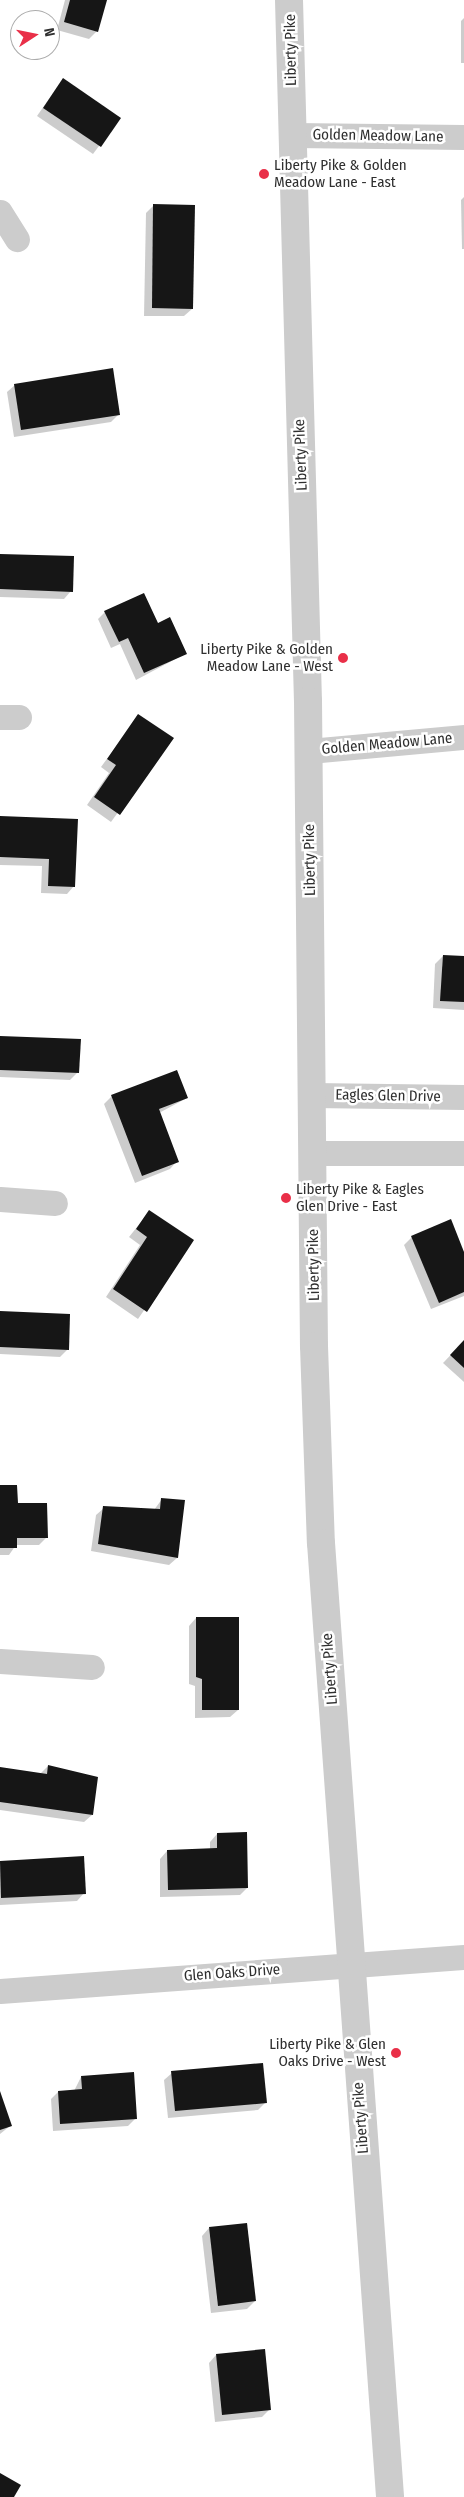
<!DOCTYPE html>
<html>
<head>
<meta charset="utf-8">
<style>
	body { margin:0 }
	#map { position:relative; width:464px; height:2497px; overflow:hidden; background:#fff; font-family:"Fira Sans Condensed",sans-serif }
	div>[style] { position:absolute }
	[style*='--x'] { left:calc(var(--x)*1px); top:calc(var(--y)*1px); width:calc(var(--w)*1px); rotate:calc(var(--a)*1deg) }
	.shadow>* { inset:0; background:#0003 }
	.building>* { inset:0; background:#161616 }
	.minor>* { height:25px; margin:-12.5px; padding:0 12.5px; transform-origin:12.5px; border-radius:12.5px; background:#ccc }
	.tertiary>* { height:28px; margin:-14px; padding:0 14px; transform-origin:14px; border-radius:14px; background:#ccc }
	.dots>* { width:14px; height:14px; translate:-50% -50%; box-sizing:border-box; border:2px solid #fff; border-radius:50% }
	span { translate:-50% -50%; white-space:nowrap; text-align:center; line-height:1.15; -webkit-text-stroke:5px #fff; paint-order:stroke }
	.street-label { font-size:15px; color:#2f2f2f }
	.poi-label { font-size:15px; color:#2f2f2f }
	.left { translate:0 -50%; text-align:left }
	.right { translate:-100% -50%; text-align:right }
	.north { position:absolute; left:10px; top:10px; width:50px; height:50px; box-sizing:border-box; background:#fff; border:1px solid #acacac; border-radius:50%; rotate:79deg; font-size:14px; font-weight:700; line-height:20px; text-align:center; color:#2f2f2f }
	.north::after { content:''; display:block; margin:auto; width:18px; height:22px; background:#e92f48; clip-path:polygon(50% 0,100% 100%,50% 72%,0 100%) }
</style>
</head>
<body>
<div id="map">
	<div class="shadow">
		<i style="clip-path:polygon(65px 0,105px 0,97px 31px,89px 39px,57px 30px)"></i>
		<i style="clip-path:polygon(464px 18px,464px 63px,461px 63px,461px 21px)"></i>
		<i style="clip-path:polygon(63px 79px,120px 118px,93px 154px,37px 116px)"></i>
		<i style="clip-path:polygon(464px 197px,464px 249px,462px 249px,461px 200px)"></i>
		<i style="clip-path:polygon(154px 205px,192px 309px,184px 316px,144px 316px,146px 213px)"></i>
		<i style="clip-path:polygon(15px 385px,119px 414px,111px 422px,14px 437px,7px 392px)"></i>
		<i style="clip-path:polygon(0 555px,71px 591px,64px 599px,0 597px)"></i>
		<i style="clip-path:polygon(105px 612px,185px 654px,136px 680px,120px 644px,111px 648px,98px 619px)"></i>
		<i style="clip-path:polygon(139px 715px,172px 738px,111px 822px,87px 805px,109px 773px,101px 767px)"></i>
		<i style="clip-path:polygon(0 817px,77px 820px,74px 886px,67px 894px,41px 893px,42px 866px,0 865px)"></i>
		<i style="clip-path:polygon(443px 956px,464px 957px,464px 1010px,433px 1008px,435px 964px)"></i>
		<i style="clip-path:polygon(0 1037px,78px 1072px,70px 1080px,0 1077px)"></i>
		<i style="clip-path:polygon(112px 1096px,187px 1098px,159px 1113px,177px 1161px,170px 1169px,135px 1183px,104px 1104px)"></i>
		<i style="clip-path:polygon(149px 1212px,192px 1241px,138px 1319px,106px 1297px,140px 1245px,129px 1237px)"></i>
		<i style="clip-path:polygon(412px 1237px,464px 1255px,464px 1296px,431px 1309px,404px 1245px)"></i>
		<i style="clip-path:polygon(0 1313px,68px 1349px,60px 1357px,0 1354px)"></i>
		<i style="clip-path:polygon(464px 1341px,464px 1382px,443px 1363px)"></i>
		<i style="clip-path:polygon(0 1487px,47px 1537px,39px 1545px,16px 1545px,9px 1555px,0 1555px)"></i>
		<i style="clip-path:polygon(162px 1499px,177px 1558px,169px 1565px,91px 1551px,96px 1515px,104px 1508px,154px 1510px)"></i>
		<i style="clip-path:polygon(196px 1618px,238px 1710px,230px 1717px,195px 1718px,195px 1686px,189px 1684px,189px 1626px)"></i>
		<i style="clip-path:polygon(48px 1766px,92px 1815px,84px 1822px,0 1810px,0 1768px,40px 1774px)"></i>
		<i style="clip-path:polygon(217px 1834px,247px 1888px,240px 1895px,160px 1897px,160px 1859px,167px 1851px,210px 1850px,210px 1842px)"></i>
		<i style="clip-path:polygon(83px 1858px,84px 1893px,77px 1901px,0 1905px,0 1862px)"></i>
		<i style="clip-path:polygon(172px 2073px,266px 2102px,258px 2110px,168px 2118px,164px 2080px)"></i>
		<i style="clip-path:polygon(81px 2077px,136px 2118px,128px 2126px,53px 2131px,51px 2099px,58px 2092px,74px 2091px)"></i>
		<i style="clip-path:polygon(0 2093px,10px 2126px,0 2134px)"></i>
		<i style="clip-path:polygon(209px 2228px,255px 2301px,247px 2309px,211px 2313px,202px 2236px)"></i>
		<i style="clip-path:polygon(216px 2355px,270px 2409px,262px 2417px,215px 2422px,209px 2363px)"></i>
	</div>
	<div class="building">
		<i style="clip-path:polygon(70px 0,107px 0,98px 32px,64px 22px)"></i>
		<i style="clip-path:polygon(63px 78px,121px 118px,101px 147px,43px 108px)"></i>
		<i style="clip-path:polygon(153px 204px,195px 205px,193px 309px,152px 308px)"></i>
		<i style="clip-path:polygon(113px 368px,120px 415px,21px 430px,14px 384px)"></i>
		<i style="clip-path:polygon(0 554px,74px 556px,73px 592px,0 589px)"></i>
		<i style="clip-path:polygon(144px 593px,158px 623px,170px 617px,187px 654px,144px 673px,128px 638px,119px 642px,104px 611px)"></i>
		<i style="clip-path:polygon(138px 714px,174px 738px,120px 815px,94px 797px,116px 765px,107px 759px)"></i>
		<i style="clip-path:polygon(0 816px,78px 819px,75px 887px,48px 886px,49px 859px,0 857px)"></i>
		<i style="clip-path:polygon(443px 955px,464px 956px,464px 1002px,440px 1001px)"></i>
		<i style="clip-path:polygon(0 1036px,81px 1039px,79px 1073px,0 1070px)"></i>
		<i style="clip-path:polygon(177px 1070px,188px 1098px,159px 1109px,179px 1162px,142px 1176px,111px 1095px)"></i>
		<i style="clip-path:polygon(149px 1210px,194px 1240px,147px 1312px,113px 1289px,147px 1237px,136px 1229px)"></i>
		<i style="clip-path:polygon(451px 1219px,464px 1252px,464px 1292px,439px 1303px,411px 1236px)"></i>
		<i style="clip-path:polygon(0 1311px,70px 1314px,69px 1350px,0 1347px)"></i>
		<i style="clip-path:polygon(464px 1340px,464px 1368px,450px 1355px)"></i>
		<i style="clip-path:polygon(0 1485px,17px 1485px,18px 1503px,47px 1503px,48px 1538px,17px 1538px,17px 1548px,0 1548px)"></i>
		<i style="clip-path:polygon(161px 1498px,185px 1500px,178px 1558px,98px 1544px,103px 1506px,160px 1509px)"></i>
		<i style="clip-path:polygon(196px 1617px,239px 1617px,239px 1710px,202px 1710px,202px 1679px,196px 1677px)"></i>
		<i style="clip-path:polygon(48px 1765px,98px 1777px,93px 1815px,0 1802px,0 1767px,47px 1774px)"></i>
		<i style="clip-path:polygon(247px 1832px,248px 1888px,168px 1890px,167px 1850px,217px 1848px,217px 1833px)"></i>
		<i style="clip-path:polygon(84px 1856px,86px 1894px,1px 1898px,0 1861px)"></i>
		<i style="clip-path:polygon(263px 2063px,267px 2103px,175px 2111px,171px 2071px)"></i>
		<i style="clip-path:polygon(134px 2072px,137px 2119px,60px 2124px,58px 2091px,82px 2089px,81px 2076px)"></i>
		<i style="clip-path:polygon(0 2091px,12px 2126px,0 2130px)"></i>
		<i style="clip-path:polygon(247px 2223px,256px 2301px,218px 2306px,209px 2227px)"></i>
		<i style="clip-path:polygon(265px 2349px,271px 2410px,222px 2415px,216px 2354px)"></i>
		<i style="clip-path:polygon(0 2473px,21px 2485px,14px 2497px,0 2497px)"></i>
	</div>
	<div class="minor">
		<i style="--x:293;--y:135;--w:171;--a:0.7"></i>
		<i style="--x:0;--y:212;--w:32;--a:58"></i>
		<i style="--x:0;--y:717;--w:19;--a:0"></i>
		<i style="--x:309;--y:751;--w:156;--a:-5.2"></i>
		<i style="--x:312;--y:1095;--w:152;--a:0.8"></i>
		<i style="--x:312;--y:1153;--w:152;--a:0"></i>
		<i style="--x:0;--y:1199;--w:55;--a:4.2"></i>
		<i style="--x:0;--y:1661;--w:92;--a:3.7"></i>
		<i style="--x:0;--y:1991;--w:465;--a:-4.2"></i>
	</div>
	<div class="tertiary">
		<i style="--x:289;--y:0;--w:701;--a:88.45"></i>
		<i style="--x:308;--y:701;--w:645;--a:89.47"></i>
		<i style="--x:314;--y:1346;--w:197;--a:88"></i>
		<i style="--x:321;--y:1543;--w:956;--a:85.86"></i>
	</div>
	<div class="dots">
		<i style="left:264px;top:174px;background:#e92f48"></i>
		<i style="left:343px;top:658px;background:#e92f48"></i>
		<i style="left:286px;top:1198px;background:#e92f48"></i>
		<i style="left:396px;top:2053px;background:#e92f48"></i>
	</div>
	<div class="street-label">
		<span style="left:291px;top:50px;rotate:-91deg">Liberty Pike</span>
		<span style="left:378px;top:136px;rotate:1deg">Golden Meadow Lane</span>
		<span style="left:301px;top:455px;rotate:-92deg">Liberty Pike</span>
		<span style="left:387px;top:744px;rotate:-5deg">Golden Meadow Lane</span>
		<span style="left:310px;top:860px;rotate:-91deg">Liberty Pike</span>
		<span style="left:388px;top:1096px;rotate:1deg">Eagles Glen Drive</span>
		<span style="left:314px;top:1265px;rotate:-91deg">Liberty Pike</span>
		<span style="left:330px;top:1669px;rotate:-94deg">Liberty Pike</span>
		<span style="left:232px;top:1973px;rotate:-4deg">Glen Oaks Drive</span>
		<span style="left:361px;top:2118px;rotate:-94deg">Liberty Pike</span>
	</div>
	<div class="poi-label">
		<span class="left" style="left:274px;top:174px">Liberty Pike &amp; Golden<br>Meadow Lane - East</span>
		<span class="right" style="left:333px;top:658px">Liberty Pike &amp; Golden<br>Meadow Lane - West</span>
		<span class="left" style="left:296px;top:1198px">Liberty Pike &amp; Eagles<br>Glen Drive - East</span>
		<span class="right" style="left:386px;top:2053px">Liberty Pike &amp; Glen<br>Oaks Drive - West</span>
	</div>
	<div class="north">N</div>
</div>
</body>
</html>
